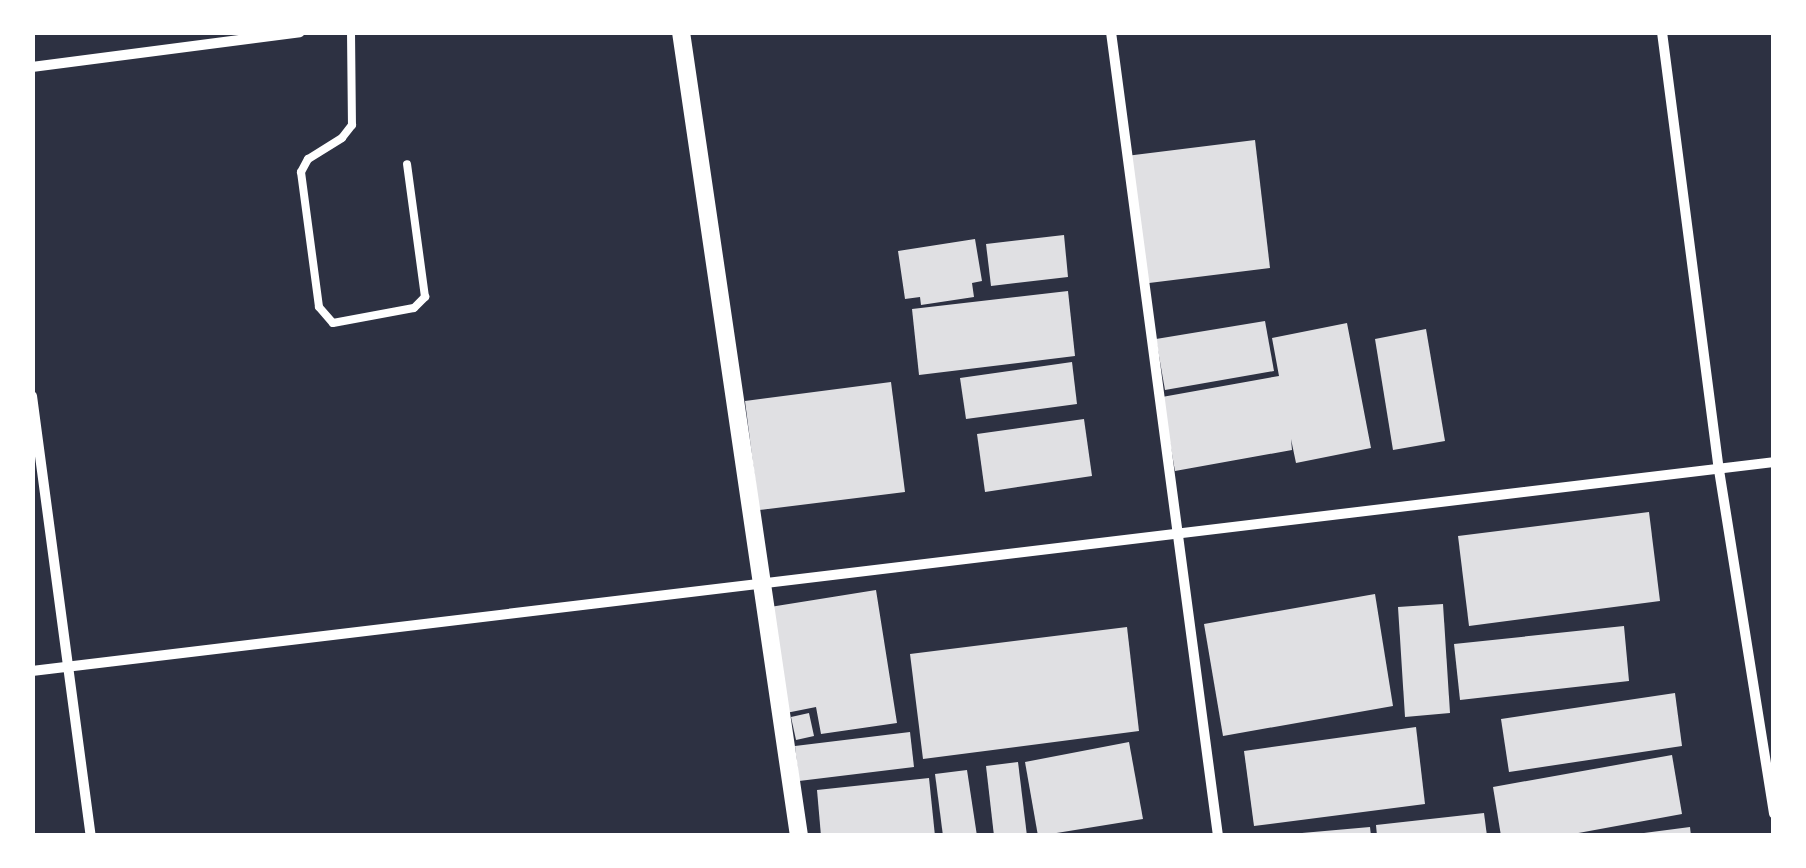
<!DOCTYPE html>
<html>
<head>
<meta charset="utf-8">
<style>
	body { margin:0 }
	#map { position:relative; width:1806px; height:868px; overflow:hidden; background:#2d3142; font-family:Lato,sans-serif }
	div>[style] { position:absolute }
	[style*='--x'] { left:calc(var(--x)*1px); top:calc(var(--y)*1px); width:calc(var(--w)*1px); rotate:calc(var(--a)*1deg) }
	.building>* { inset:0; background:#e0e0e3 }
	.service>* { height:8px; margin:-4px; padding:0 4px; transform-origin:4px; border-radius:4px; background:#fff }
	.minor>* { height:10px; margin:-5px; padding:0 5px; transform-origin:5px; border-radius:5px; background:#fff }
	.tertiary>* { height:18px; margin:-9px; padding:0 9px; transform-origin:9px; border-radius:9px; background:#fff }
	span { translate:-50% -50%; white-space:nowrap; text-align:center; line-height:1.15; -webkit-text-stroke:10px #fff; paint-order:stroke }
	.frame { position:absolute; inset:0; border:35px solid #fff; pointer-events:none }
</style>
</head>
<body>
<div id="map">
	<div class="building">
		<i style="clip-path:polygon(1255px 140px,1270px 268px,1141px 284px,1126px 156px)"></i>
		<i style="clip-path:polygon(1064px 235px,1068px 277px,991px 286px,986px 244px)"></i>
		<i style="clip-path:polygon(975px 239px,982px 281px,972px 283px,974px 297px,921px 305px,920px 297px,905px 299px,898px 251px)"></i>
		<i style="clip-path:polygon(1068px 291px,1075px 356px,919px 375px,912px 309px)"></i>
		<i style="clip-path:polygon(1265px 321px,1274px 371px,1165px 390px,1156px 339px)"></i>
		<i style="clip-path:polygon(1347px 323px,1371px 448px,1296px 463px,1291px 439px,1292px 450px,1175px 471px,1162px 397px,1279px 376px,1272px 338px)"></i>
		<i style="clip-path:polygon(1426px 329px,1445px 441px,1393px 450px,1375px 339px)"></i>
		<i style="clip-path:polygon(1072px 362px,1077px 404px,966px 419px,960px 378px)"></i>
		<i style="clip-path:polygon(891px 382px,905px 492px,759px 510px,745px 401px)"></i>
		<i style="clip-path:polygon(1084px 419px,1092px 476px,985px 492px,977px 434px)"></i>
		<i style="clip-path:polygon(1649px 512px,1660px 601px,1469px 626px,1458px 536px)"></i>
		<i style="clip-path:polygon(876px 590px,897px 723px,821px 734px,816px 707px,786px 713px,770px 607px)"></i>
		<i style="clip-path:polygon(1375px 594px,1393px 706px,1223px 736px,1204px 624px)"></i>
		<i style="clip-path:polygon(1443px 604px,1450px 713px,1405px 717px,1398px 607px)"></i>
		<i style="clip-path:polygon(1624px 626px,1629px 681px,1460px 700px,1454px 644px)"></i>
		<i style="clip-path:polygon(1127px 627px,1139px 731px,923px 759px,910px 654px)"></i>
		<i style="clip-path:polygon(1675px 693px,1682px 746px,1509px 772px,1501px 719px)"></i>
		<i style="clip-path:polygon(809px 713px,814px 736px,796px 740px,791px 717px)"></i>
		<i style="clip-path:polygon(1416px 727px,1425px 804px,1254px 826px,1244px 751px)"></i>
		<i style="clip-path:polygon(910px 732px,914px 767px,799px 781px,795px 746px)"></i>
		<i style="clip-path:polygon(1129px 742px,1143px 819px,1038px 836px,1025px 762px)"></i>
		<i style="clip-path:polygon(1672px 755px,1682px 814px,1562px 836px,1501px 836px,1493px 787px)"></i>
		<i style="clip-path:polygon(1018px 762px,1027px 836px,994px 836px,986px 766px)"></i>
		<i style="clip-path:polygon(967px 770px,977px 836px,943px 836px,935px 774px)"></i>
		<i style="clip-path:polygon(929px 778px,935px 836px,821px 836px,817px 790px)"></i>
		<i style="clip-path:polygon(1484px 813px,1487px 836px,1377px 836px,1376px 825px)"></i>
		<i style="clip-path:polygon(1370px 827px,1371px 836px,1302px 836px,1302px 833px)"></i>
		<i style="clip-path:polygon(1690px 827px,1691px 836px,1644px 836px,1644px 833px)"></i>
	</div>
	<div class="service">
		<i style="--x:351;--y:32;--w:93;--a:89.4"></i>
		<i style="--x:352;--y:125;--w:16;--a:128"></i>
		<i style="--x:342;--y:138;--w:40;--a:148"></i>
		<i style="--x:308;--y:159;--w:15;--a:118"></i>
		<i style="--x:301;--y:172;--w:136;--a:82.4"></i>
		<i style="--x:319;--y:307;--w:21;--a:49"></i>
		<i style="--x:333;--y:323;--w:82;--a:-10.5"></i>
		<i style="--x:414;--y:308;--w:16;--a:-45"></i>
		<i style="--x:425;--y:297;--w:134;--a:-97.7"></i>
	</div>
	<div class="minor">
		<i style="--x:1111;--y:32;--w:811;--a:82.42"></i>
		<i style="--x:1662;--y:32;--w:442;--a:82.6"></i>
		<i style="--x:1719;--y:470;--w:348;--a:80.9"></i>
		<i style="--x:32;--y:67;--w:270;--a:-7.4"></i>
		<i style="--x:32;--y:396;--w:444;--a:82.4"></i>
		<i style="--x:32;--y:671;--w:1754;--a:-6.84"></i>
	</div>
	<div class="tertiary">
		<i style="--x:681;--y:32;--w:813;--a:81.65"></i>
	</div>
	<div class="frame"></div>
</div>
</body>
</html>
